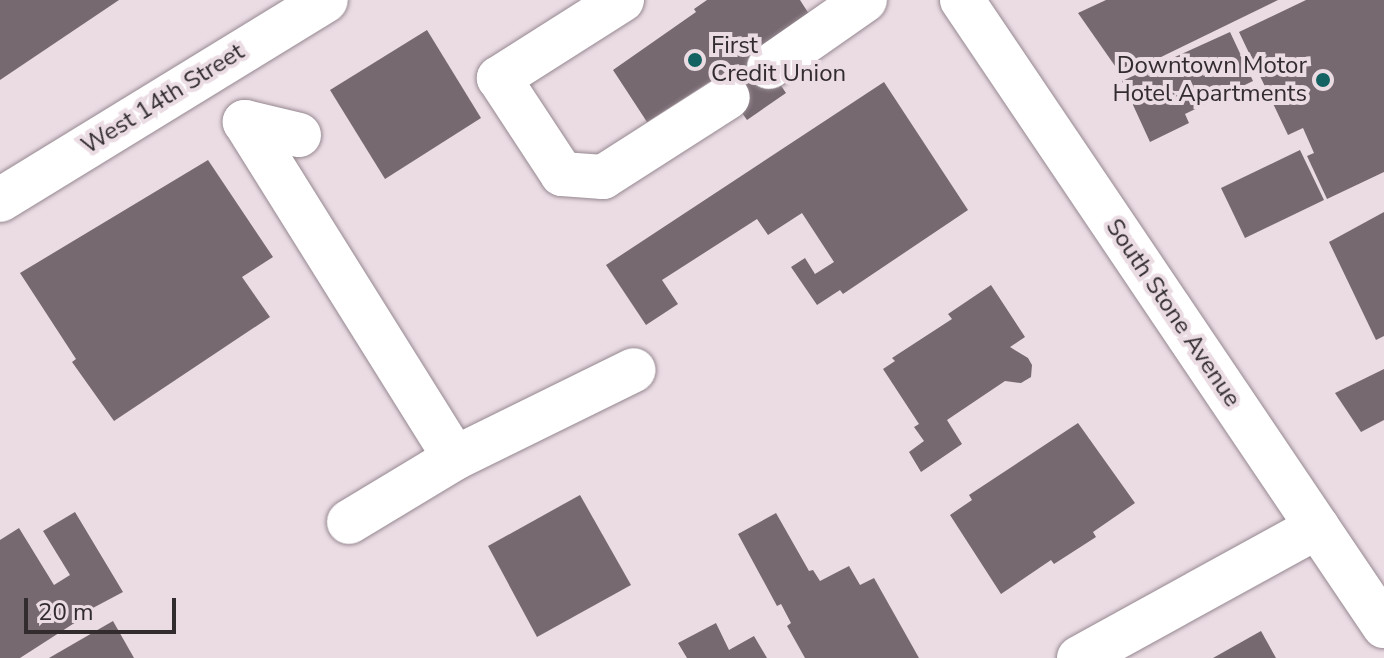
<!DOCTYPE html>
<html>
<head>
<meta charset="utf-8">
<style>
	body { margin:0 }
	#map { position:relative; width:1384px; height:658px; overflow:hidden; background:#ebdce4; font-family:"Nunito Sans",sans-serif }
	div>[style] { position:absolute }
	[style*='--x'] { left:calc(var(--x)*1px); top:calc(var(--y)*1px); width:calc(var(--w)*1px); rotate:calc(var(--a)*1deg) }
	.building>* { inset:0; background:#766970 }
	.roads { filter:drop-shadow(0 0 2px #968890) drop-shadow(0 0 2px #968890) }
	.minor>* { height:44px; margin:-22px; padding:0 22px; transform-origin:22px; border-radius:22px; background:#fff }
	.dots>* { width:22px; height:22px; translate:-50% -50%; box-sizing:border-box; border:4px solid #ebdce4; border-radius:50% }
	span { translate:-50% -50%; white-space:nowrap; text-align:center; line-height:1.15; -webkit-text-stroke:8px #ebdce4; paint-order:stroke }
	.poi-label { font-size:24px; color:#322c2f }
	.left { translate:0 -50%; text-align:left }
	.right { translate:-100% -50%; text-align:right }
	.street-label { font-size:24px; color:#322c2f }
	.scale { position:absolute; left:24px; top:598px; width:152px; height:36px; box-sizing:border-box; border:4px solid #322c2f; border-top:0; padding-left:10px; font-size:24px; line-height:28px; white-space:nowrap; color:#322c2f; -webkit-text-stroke:6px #ebdce4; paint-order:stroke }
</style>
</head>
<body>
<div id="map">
	<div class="building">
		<i style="clip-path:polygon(0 0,119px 0,0 80px)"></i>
		<i style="clip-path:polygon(707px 0,800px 0,809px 14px,757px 50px,786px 93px,747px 120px,717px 77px,647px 122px,613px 70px,696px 12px,694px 9px)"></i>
		<i style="clip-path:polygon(1106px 0,1278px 0,1122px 76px,1078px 13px)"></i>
		<i style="clip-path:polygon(1306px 0,1384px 0,1384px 172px,1327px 199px,1307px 156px,1314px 153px,1303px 128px,1288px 135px,1239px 32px)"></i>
		<i style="clip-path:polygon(427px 30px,481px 118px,385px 179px,330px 90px)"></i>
		<i style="clip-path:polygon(1230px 32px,1253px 81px,1185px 114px,1189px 123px,1150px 142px,1122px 81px)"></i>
		<i style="clip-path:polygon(884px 82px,968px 210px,843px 294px,840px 290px,817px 305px,791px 267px,805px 258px,815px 274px,834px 262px,802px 213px,768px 235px,757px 219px,662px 280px,678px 304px,646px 325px,606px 265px)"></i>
		<i style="clip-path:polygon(1300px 150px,1324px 200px,1245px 238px,1221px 188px)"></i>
		<i style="clip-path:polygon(208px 160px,273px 257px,242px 277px,270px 317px,114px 421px,72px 362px,76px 359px,20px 273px)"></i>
		<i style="clip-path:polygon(1384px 212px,1384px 336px,1376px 340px,1329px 242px)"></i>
		<i style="clip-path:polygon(991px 285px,1025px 337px,1010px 347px,1028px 358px,1032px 365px,1031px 377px,1021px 383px,1005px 381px,947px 420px,962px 444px,921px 472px,909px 452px,924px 441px,914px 427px,919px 424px,883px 369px,895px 361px,892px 358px,952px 319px,948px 314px)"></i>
		<i style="clip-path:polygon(1384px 369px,1384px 420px,1361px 432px,1335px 393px)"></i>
		<i style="clip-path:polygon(1078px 423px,1135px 503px,1093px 532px,1096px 537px,1054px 564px,1051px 560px,1001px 594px,950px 515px,972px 500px,969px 495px)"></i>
		<i style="clip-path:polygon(580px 495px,631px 585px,537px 637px,488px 546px)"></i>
		<i style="clip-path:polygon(75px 512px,123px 592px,74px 618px,76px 622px,20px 658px,0 658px,0 540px,19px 528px,54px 585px,70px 575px,43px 531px)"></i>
		<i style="clip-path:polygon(776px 513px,809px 571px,813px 570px,820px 581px,849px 566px,860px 585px,874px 578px,919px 658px,805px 658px,787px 626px,791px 623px,781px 604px,777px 606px,738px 534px)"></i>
		<i style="clip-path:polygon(113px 621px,134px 658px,49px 658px)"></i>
		<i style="clip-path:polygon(716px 623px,729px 650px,754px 636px,767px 658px,687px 658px,678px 643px)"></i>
		<i style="clip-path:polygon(1261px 631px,1276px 658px,1213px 658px)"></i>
	</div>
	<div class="roads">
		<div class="minor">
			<i style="--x:622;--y:0;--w:146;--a:147.6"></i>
			<i style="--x:499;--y:78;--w:115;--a:56.7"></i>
			<i style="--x:562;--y:174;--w:41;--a:4.2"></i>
			<i style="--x:603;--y:177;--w:148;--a:-32.6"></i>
			<i style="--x:962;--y:0;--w:755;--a:56.02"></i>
			<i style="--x:769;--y:67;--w:117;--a:-34.9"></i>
			<i style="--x:299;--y:135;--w:56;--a:-166.5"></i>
			<i style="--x:245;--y:122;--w:396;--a:58"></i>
			<i style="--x:455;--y:458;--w:199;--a:-26.2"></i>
			<i style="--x:0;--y:200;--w:382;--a:-31.5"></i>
			<i style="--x:349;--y:522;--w:124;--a:-31.1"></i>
			<i style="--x:1079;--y:658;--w:272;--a:-28.8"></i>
		</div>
	</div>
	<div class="dots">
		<i style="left:695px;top:60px;background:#146362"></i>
		<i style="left:1323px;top:80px;background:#146362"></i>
	</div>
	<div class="poi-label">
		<span class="left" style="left:711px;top:60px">First<br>Credit Union</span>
		<span class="right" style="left:1307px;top:80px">Downtown Motor<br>Hotel Apartments</span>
	</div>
	<div class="street-label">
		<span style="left:163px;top:99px;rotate:-32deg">West 14th Street</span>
		<span style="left:1173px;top:313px;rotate:56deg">South Stone Avenue</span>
	</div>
	<div class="scale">20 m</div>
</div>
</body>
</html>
